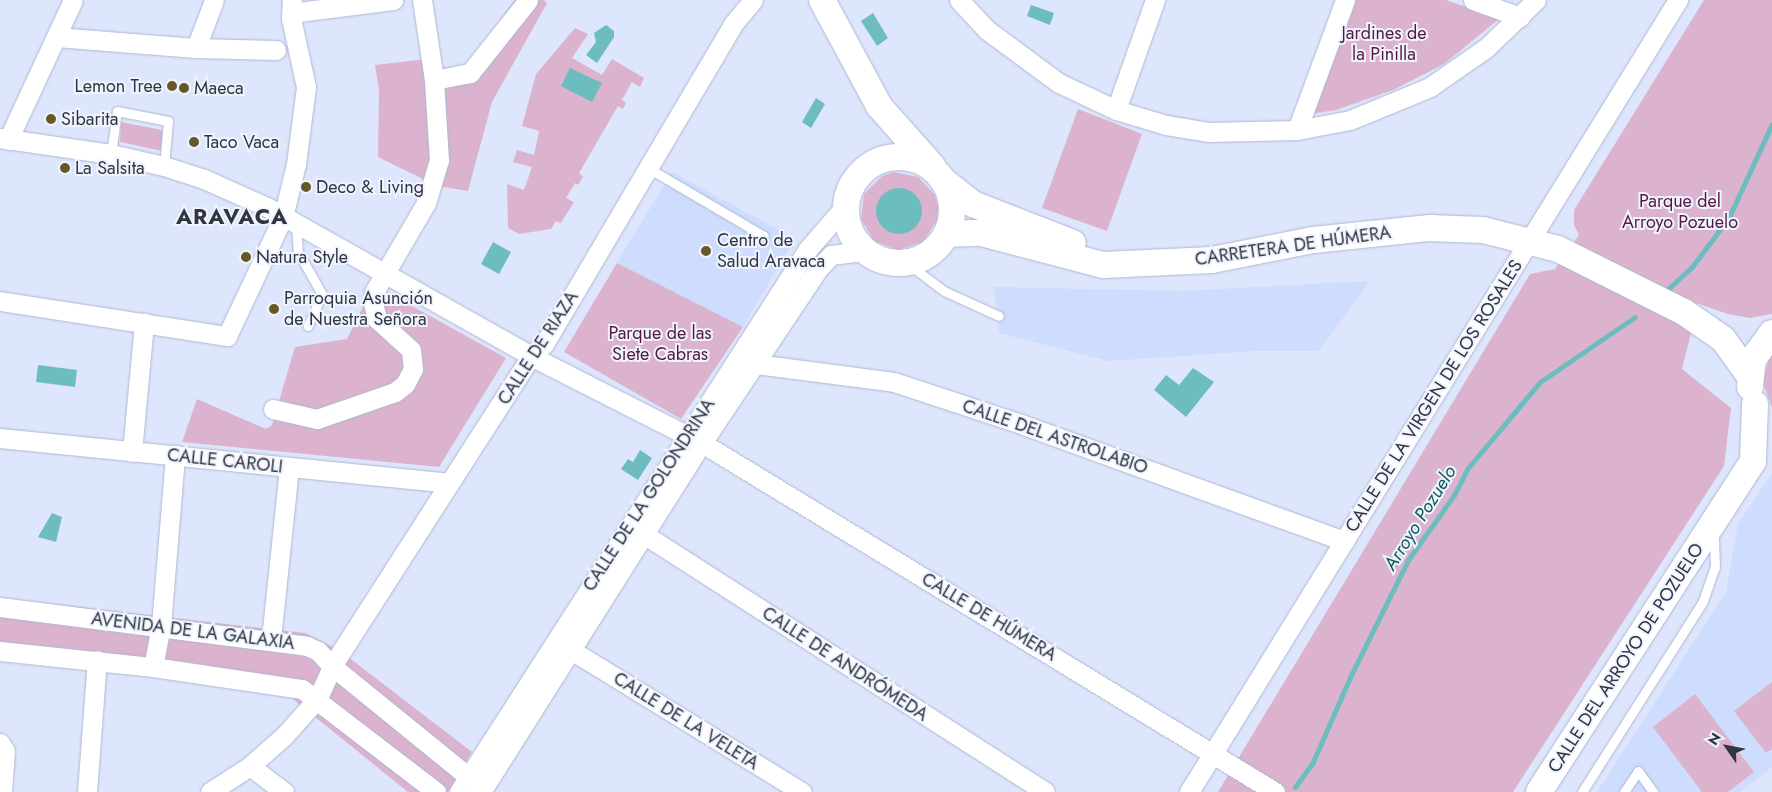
<!DOCTYPE html>
<html>
<head>
<meta charset="utf-8">
<style>
	body { margin:0 }
	#map { position:relative; width:1772px; height:792px; overflow:hidden; background:#dde6fc; font-family:Jost,sans-serif }
	div>[style] { position:absolute }
	[style*='--x'] { left:calc(var(--x)*1px); top:calc(var(--y)*1px); width:calc(var(--w)*1px); rotate:calc(var(--a)*1deg) }
	.built>* { inset:0; background:#cedcfd }
	.green>* { inset:0; background:#dbb3cf }
	.water>* { inset:0; background:#6dbdc0 }
	.round { border-radius:50% }
	.stream>* { height:5px; margin:-2.5px; padding:0 2.5px; transform-origin:2.5px; border-radius:2.5px; background:#6dbdc0 }
	.roads { filter:drop-shadow(0 0 1px #aeb8d2) drop-shadow(0 0 1px #aeb8d2) }
	.lane>* { height:9px; margin:-4.5px; padding:0 4.5px; transform-origin:4.5px; border-radius:4.5px; background:#fff }
	.street>* { height:19px; margin:-9.5px; padding:0 9.5px; transform-origin:9.5px; border-radius:9.5px; background:#fff }
	.secondary>* { height:26px; margin:-13px; padding:0 13px; transform-origin:13px; border-radius:13px; background:#fff }
	.secondary>.ring { margin:-13px; padding:0; box-sizing:content-box; background:none; border:26px solid #fff; border-radius:50% }
	.dots>* { width:14px; height:14px; translate:-50% -50%; box-sizing:border-box; border:2px solid #eff4ff; border-radius:50% }
	span { translate:-50% -50%; white-space:nowrap; text-align:center; line-height:1.15; -webkit-text-stroke:4px #eff4ff; paint-order:stroke }
	.park-label { font-size:18px; color:#541747 }
	.poi-label { font-size:18px; color:#31353f }
	.right { translate:-100% -50%; text-align:right }
	.left { translate:0 -50%; text-align:left }
	.street-label { font-size:18px; color:#31353f }
	.water-label { font-size:19px; color:#13595b; font-style:italic }
	.district-label { font-size:22px; color:#31353f; font-weight:700; letter-spacing:1px }
	.north { position:absolute; left:1702px; top:722px; width:50px; height:50px; -webkit-text-stroke:4px #eff4ff; paint-order:stroke; rotate:303deg; font-size:14px; font-weight:700; line-height:20px; text-align:center; color:#31353f }
	.north::after { content:''; display:block; margin:auto; width:18px; height:22px; background:#31353f; clip-path:polygon(50% 0,100% 100%,50% 72%,0 100%) }
</style>
</head>
<body>
<div id="map">
	<div class="built">
		<i style="clip-path:polygon(672px 172px,795px 239px,743px 327px,617px 263px)"></i>
		<i style="clip-path:polygon(1370px 281px,1319px 351px,1255px 351px,1108px 361px,999px 333px,994px 287px,1182px 291px)"></i>
		<i style="clip-path:polygon(1772px 473px,1772px 767px,1740px 792px,1597px 792px,1726px 592px,1738px 524px)"></i>
	</div>
	<div class="green">
		<i style="clip-path:polygon(515px 0,544px 0,547px 3px,492px 102px,468px 191px,437px 186px,378px 157px,379px 90px,375px 65px,436px 58px,437px 68px,463px 66px,471px 59px)"></i>
		<i style="clip-path:polygon(1353px 0,1446px 0,1499px 19px,1444px 64px,1393px 90px,1336px 110px,1311px 114px)"></i>
		<i style="clip-path:polygon(1704px 0,1772px 0,1772px 314px,1750px 318px,1728px 314px,1696px 303px,1689px 307px,1692px 329px,1682px 369px,1731px 408px,1724px 466px,1513px 792px,1218px 792px,1530px 274px,1555px 269px,1579px 235px,1574px 225px,1574px 210px)"></i>
		<i style="clip-path:polygon(575px 28px,588px 34px,572px 58px,602px 75px,612px 59px,644px 78px,640px 87px,632px 82px,622px 100px,626px 103px,623px 109px,618px 106px,579px 173px,583px 177px,578px 185px,575px 183px,566px 198px,574px 202px,561px 223px,556px 221px,551px 229px,519px 234px,508px 228px,507px 184px,524px 190px,532px 167px,513px 162px,517px 150px,534px 155px,539px 131px,522px 126px,536px 74px)"></i>
		<i style="clip-path:polygon(1078px 109px,1142px 134px,1107px 231px,1042px 208px)"></i>
		<i style="clip-path:polygon(121px 122px,162px 130px,162px 151px,120px 142px)"></i>
		<i style="clip-path:polygon(894px 172px,918px 177px,935px 195px,938px 207px,937px 220px,923px 242px,898px 250px,874px 241px,861px 219px,864px 194px,882px 176px)"></i>
		<i style="clip-path:polygon(617px 263px,743px 327px,681px 419px,564px 352px)"></i>
		<i style="clip-path:polygon(374px 285px,506px 358px,439px 467px,182px 442px,197px 399px,266px 429px,272px 425px,295px 347px,347px 339px)"></i>
		<i style="clip-path:polygon(1772px 352px,1772px 408px,1762px 380px)"></i>
		<i style="clip-path:polygon(0 598px,305px 633px,339px 650px,472px 752px,448px 792px,408px 792px,284px 692px,0 658px)"></i>
		<i style="clip-path:polygon(1772px 682px,1772px 749px,1766px 753px,1734px 711px)"></i>
		<i style="clip-path:polygon(1695px 694px,1754px 772px,1728px 792px,1702px 792px,1653px 727px)"></i>
	</div>
	<div class="water">
		<i style="clip-path:polygon(1031px 5px,1054px 13px,1050px 25px,1027px 16px)"></i>
		<i style="clip-path:polygon(873px 13px,888px 38px,877px 46px,861px 21px)"></i>
		<i style="clip-path:polygon(606px 25px,614px 31px,614px 37px,597px 63px,586px 55px,596px 42px,594px 33px)"></i>
		<i style="clip-path:polygon(570px 68px,602px 83px,592px 102px,561px 86px)"></i>
		<i style="clip-path:polygon(816px 98px,825px 104px,811px 128px,802px 122px)"></i>
		<i class="round" style="left:876px;top:188px;width:46px;height:46px"></i>
		<i style="clip-path:polygon(493px 242px,511px 252px,499px 274px,481px 264px)"></i>
		<i style="clip-path:polygon(38px 365px,77px 370px,75px 387px,36px 382px)"></i>
		<i style="clip-path:polygon(1193px 368px,1214px 382px,1186px 417px,1154px 390px,1166px 375px,1179px 385px)"></i>
		<i style="clip-path:polygon(640px 450px,652px 458px,638px 480px,621px 469px,628px 459px,633px 462px)"></i>
		<i style="clip-path:polygon(52px 513px,62px 517px,56px 542px,38px 537px)"></i>
	</div>
	<div class="stream">
		<i style="--x:1667;--y:290;--w:34;--a:-43"></i>
		<i style="--x:1692;--y:267;--w:62;--a:-53.5"></i>
		<i style="--x:1729;--y:217;--w:102;--a:-65.2"></i>
		<i style="--x:1295;--y:787;--w:29;--a:-54"></i>
		<i style="--x:1312;--y:764;--w:99;--a:-66.3"></i>
		<i style="--x:1352;--y:673;--w:126;--a:-63.6"></i>
		<i style="--x:1408;--y:560;--w:80;--a:-54.7"></i>
		<i style="--x:1454;--y:495;--w:30;--a:-63"></i>
		<i style="--x:1468;--y:468;--w:112;--a:-50.1"></i>
		<i style="--x:1540;--y:382;--w:115;--a:-34.4"></i>
	</div>
	<div class="roads">
		<div class="lane">
			<i style="--x:111;--y:154;--w:43;--a:-82.1"></i>
			<i style="--x:117;--y:111;--w:52;--a:11.1"></i>
			<i style="--x:168;--y:121;--w:45;--a:95.1"></i>
			<i style="--x:648;--y:168;--w:134;--a:30.4"></i>
			<i style="--x:296;--y:225;--w:27;--a:86"></i>
			<i style="--x:298;--y:252;--w:48;--a:60.3"></i>
			<i style="--x:322;--y:294;--w:35;--a:114"></i>
			<i style="--x:907;--y:263;--w:46;--a:37.1"></i>
			<i style="--x:944;--y:291;--w:60;--a:24.4"></i>
			<i style="--x:1582;--y:792;--w:226;--a:-57.6"></i>
			<i style="--x:1703;--y:601;--w:36;--a:-71"></i>
			<i style="--x:1715;--y:567;--w:35;--a:-92"></i>
			<i style="--x:1624;--y:792;--w:25;--a:-56"></i>
			<i style="--x:1638;--y:771;--w:26;--a:54"></i>
		</div>
		<div class="street">
			<i style="--x:959;--y:0;--w:41;--a:47"></i>
			<i style="--x:987;--y:30;--w:89;--a:36.4"></i>
			<i style="--x:1059;--y:83;--w:63;--a:25.3"></i>
			<i style="--x:1116;--y:110;--w:52;--a:16.7"></i>
			<i style="--x:1166;--y:125;--w:44;--a:9.2"></i>
			<i style="--x:1209;--y:132;--w:88;--a:-1.3"></i>
			<i style="--x:1297;--y:130;--w:54;--a:-10.7"></i>
			<i style="--x:1350;--y:120;--w:87;--a:-22.4"></i>
			<i style="--x:1430;--y:87;--w:68;--a:-34.9"></i>
			<i style="--x:1486;--y:48;--w:69;--a:-43.8"></i>
			<i style="--x:1473;--y:0;--w:50;--a:19.9"></i>
			<i style="--x:291;--y:18;--w:9;--a:-41"></i>
			<i style="--x:298;--y:12;--w:96;--a:-7.2"></i>
			<i style="--x:56;--y:37;--w:140;--a:4.5"></i>
			<i style="--x:196;--y:48;--w:51;--a:-69.4"></i>
			<i style="--x:196;--y:48;--w:80;--a:1.4"></i>
			<i style="--x:434;--y:80;--w:37;--a:-11"></i>
			<i style="--x:470;--y:73;--w:93;--a:-51.5"></i>
			<i style="--x:1116;--y:110;--w:117;--a:-70.5"></i>
			<i style="--x:1297;--y:130;--w:139;--a:-69.7"></i>
			<i style="--x:0;--y:138;--w:112;--a:8.2"></i>
			<i style="--x:111;--y:154;--w:54;--a:12.8"></i>
			<i style="--x:164;--y:166;--w:42;--a:18"></i>
			<i style="--x:204;--y:179;--w:69;--a:24"></i>
			<i style="--x:267;--y:207;--w:303;--a:29.4"></i>
			<i style="--x:531;--y:356;--w:192;--a:27"></i>
			<i style="--x:702;--y:443;--w:671;--a:31.34"></i>
			<i style="--x:8;--y:140;--w:154;--a:-65.1"></i>
			<i style="--x:0;--y:301;--w:230;--a:8.8"></i>
			<i style="--x:227;--y:336;--w:132;--a:-64.8"></i>
			<i style="--x:283;--y:217;--w:55;--a:-76.2"></i>
			<i style="--x:296;--y:164;--w:78;--a:-82.6"></i>
			<i style="--x:306;--y:87;--w:71;--a:-102.3"></i>
			<i style="--x:291;--y:18;--w:18;--a:-87"></i>
			<i style="--x:756;--y:364;--w:139;--a:7.4"></i>
			<i style="--x:894;--y:382;--w:134;--a:18.3"></i>
			<i style="--x:1021;--y:424;--w:344;--a:19.9"></i>
			<i style="--x:273;--y:409;--w:45;--a:12.8"></i>
			<i style="--x:317;--y:419;--w:83;--a:-19.1"></i>
			<i style="--x:395;--y:392;--w:13;--a:-39"></i>
			<i style="--x:405;--y:384;--w:17;--a:-62"></i>
			<i style="--x:413;--y:369;--w:19;--a:-96"></i>
			<i style="--x:411;--y:350;--w:46;--a:-137.6"></i>
			<i style="--x:377;--y:319;--w:16;--a:-104"></i>
			<i style="--x:373;--y:303;--w:11;--a:-85"></i>
			<i style="--x:374;--y:292;--w:103;--a:-59.7"></i>
			<i style="--x:426;--y:203;--w:45;--a:-73.2"></i>
			<i style="--x:439;--y:160;--w:80;--a:-93.6"></i>
			<i style="--x:434;--y:80;--w:81;--a:-98.5"></i>
			<i style="--x:0;--y:438;--w:451;--a:5.7"></i>
			<i style="--x:132;--y:452;--w:130;--a:-84.7"></i>
			<i style="--x:645;--y:535;--w:475;--a:32.7"></i>
			<i style="--x:0;--y:607;--w:309;--a:7.2"></i>
			<i style="--x:307;--y:646;--w:12;--a:24"></i>
			<i style="--x:318;--y:651;--w:21;--a:47"></i>
			<i style="--x:332;--y:666;--w:187;--a:39.1"></i>
			<i style="--x:271;--y:639;--w:172;--a:-84"></i>
			<i style="--x:571;--y:650;--w:271;--a:31.6"></i>
			<i style="--x:0;--y:651;--w:154;--a:6"></i>
			<i style="--x:153;--y:667;--w:151;--a:8.4"></i>
			<i style="--x:302;--y:689;--w:169;--a:37.5"></i>
			<i style="--x:153;--y:667;--w:42;--a:-79"></i>
			<i style="--x:161;--y:626;--w:172;--a:-85.3"></i>
			<i style="--x:0;--y:743;--w:9;--a:58"></i>
			<i style="--x:5;--y:751;--w:41;--a:94.2"></i>
			<i style="--x:250;--y:766;--w:43;--a:37.4"></i>
			<i style="--x:87;--y:792;--w:132;--a:-85.7"></i>
			<i style="--x:210;--y:792;--w:48;--a:-33"></i>
			<i style="--x:250;--y:766;--w:45;--a:-41.4"></i>
			<i style="--x:284;--y:736;--w:51;--a:-48.2"></i>
			<i style="--x:318;--y:698;--w:35;--a:-66"></i>
			<i style="--x:332;--y:666;--w:368;--a:-57.3"></i>
			<i style="--x:531;--y:356;--w:18;--a:-43"></i>
			<i style="--x:544;--y:344;--w:372;--a:-59.4"></i>
			<i style="--x:733;--y:24;--w:31;--a:-50"></i>
			<i style="--x:459;--y:792;--w:645;--a:-57.27"></i>
			<i style="--x:808;--y:249;--w:60;--a:-49.1"></i>
			<i style="--x:481;--y:792;--w:413;--a:-57.7"></i>
			<i style="--x:702;--y:443;--w:209;--a:-56.3"></i>
			<i style="--x:818;--y:269;--w:19;--a:-47"></i>
			<i style="--x:831;--y:255;--w:34;--a:-7"></i>
			<i style="--x:1189;--y:792;--w:931;--a:-58.31"></i>
		</div>
		<div class="secondary">
			<i style="--x:822;--y:0;--w:120;--a:61.7"></i>
			<i style="--x:879;--y:106;--w:81;--a:48.5"></i>
			<i class="ring" style="left:846px;top:157px;width:80px;height:80px"></i>
			<i style="--x:945;--y:182;--w:36;--a:38"></i>
			<i style="--x:973;--y:204;--w:107;--a:21.3"></i>
			<i style="--x:947;--y:234;--w:34;--a:-2"></i>
			<i style="--x:981;--y:233;--w:126;--a:14.7"></i>
			<i style="--x:1103;--y:265;--w:109;--a:-2.6"></i>
			<i style="--x:1212;--y:260;--w:103;--a:-11.2"></i>
			<i style="--x:1313;--y:240;--w:118;--a:-5.9"></i>
			<i style="--x:1430;--y:228;--w:53;--a:2.2"></i>
			<i style="--x:1483;--y:230;--w:77;--a:14.2"></i>
			<i style="--x:1558;--y:249;--w:141;--a:26.6"></i>
			<i style="--x:1684;--y:312;--w:47;--a:34.7"></i>
			<i style="--x:1723;--y:339;--w:44;--a:54.2"></i>
			<i style="--x:1750;--y:387;--w:28;--a:-84"></i>
			<i style="--x:1753;--y:359;--w:32;--a:-54"></i>
			<i style="--x:1539;--y:792;--w:394;--a:-57.1"></i>
			<i style="--x:1753;--y:461;--w:57;--a:-88"></i>
		</div>
	</div>
	<div class="dots">
		<i style="left:172px;top:86px;background:#665926"></i>
		<i style="left:184px;top:88px;background:#665926"></i>
		<i style="left:51px;top:119px;background:#665926"></i>
		<i style="left:194px;top:142px;background:#665926"></i>
		<i style="left:65px;top:168px;background:#665926"></i>
		<i style="left:306px;top:187px;background:#665926"></i>
		<i style="left:706px;top:251px;background:#665926"></i>
		<i style="left:246px;top:257px;background:#665926"></i>
		<i style="left:274px;top:309px;background:#665926"></i>
	</div>
	<div class="park-label">
		<span style="left:1384px;top:44px">Jardines de<br>la Pinilla</span>
		<span style="left:1680px;top:212px">Parque del<br>Arroyo Pozuelo</span>
		<span style="left:660px;top:344px">Parque de las<br>Siete Cabras</span>
	</div>
	<div class="poi-label">
		<span class="right" style="left:162px;top:86px">Lemon Tree</span>
		<span class="left" style="left:194px;top:88px">Maeca</span>
		<span class="left" style="left:61px;top:119px">Sibarita</span>
		<span class="left" style="left:204px;top:142px">Taco Vaca</span>
		<span class="left" style="left:75px;top:168px">La Salsita</span>
		<span class="left" style="left:316px;top:187px">Deco &amp; Living</span>
		<span class="left" style="left:717px;top:251px">Centro de<br>Salud Aravaca</span>
		<span class="left" style="left:256px;top:257px">Natura Style</span>
		<span class="left" style="left:284px;top:309px">Parroquia Asunción<br>de Nuestra Señora</span>
	</div>
	<div class="street-label">
		<span style="left:1293px;top:246px;rotate:-8deg">CARRETERA DE HÚMERA</span>
		<span style="left:538px;top:348px;rotate:-57deg">CALLE DE RIAZA</span>
		<span style="left:1434px;top:396px;rotate:-58deg">CALLE DE LA VIRGEN DE LOS ROSALES</span>
		<span style="left:1055px;top:437px;rotate:19deg">CALLE DEL ASTROLABIO</span>
		<span style="left:225px;top:461px;rotate:6deg">CALLE CAROLI</span>
		<span style="left:649px;top:495px;rotate:-57deg">CALLE DE LA GOLONDRINA</span>
		<span style="left:989px;top:617px;rotate:31deg">CALLE DE HÚMERA</span>
		<span style="left:193px;top:631px;rotate:7deg">AVENIDA DE LA GALAXIA</span>
		<span style="left:1626px;top:658px;rotate:-57deg">CALLE DEL ARROYO DE POZUELO</span>
		<span style="left:845px;top:664px;rotate:33deg">CALLE DE ANDRÓMEDA</span>
		<span style="left:686px;top:721px;rotate:32deg">CALLE DE LA VELETA</span>
	</div>
	<div class="water-label">
		<span style="left:1420px;top:518px;rotate:-58deg">Arroyo Pozuelo</span>
	</div>
	<div class="district-label">
		<span style="left:232px;top:217px">ARAVACA</span>
	</div>
	<div class="north">N</div>
</div>
</body>
</html>
